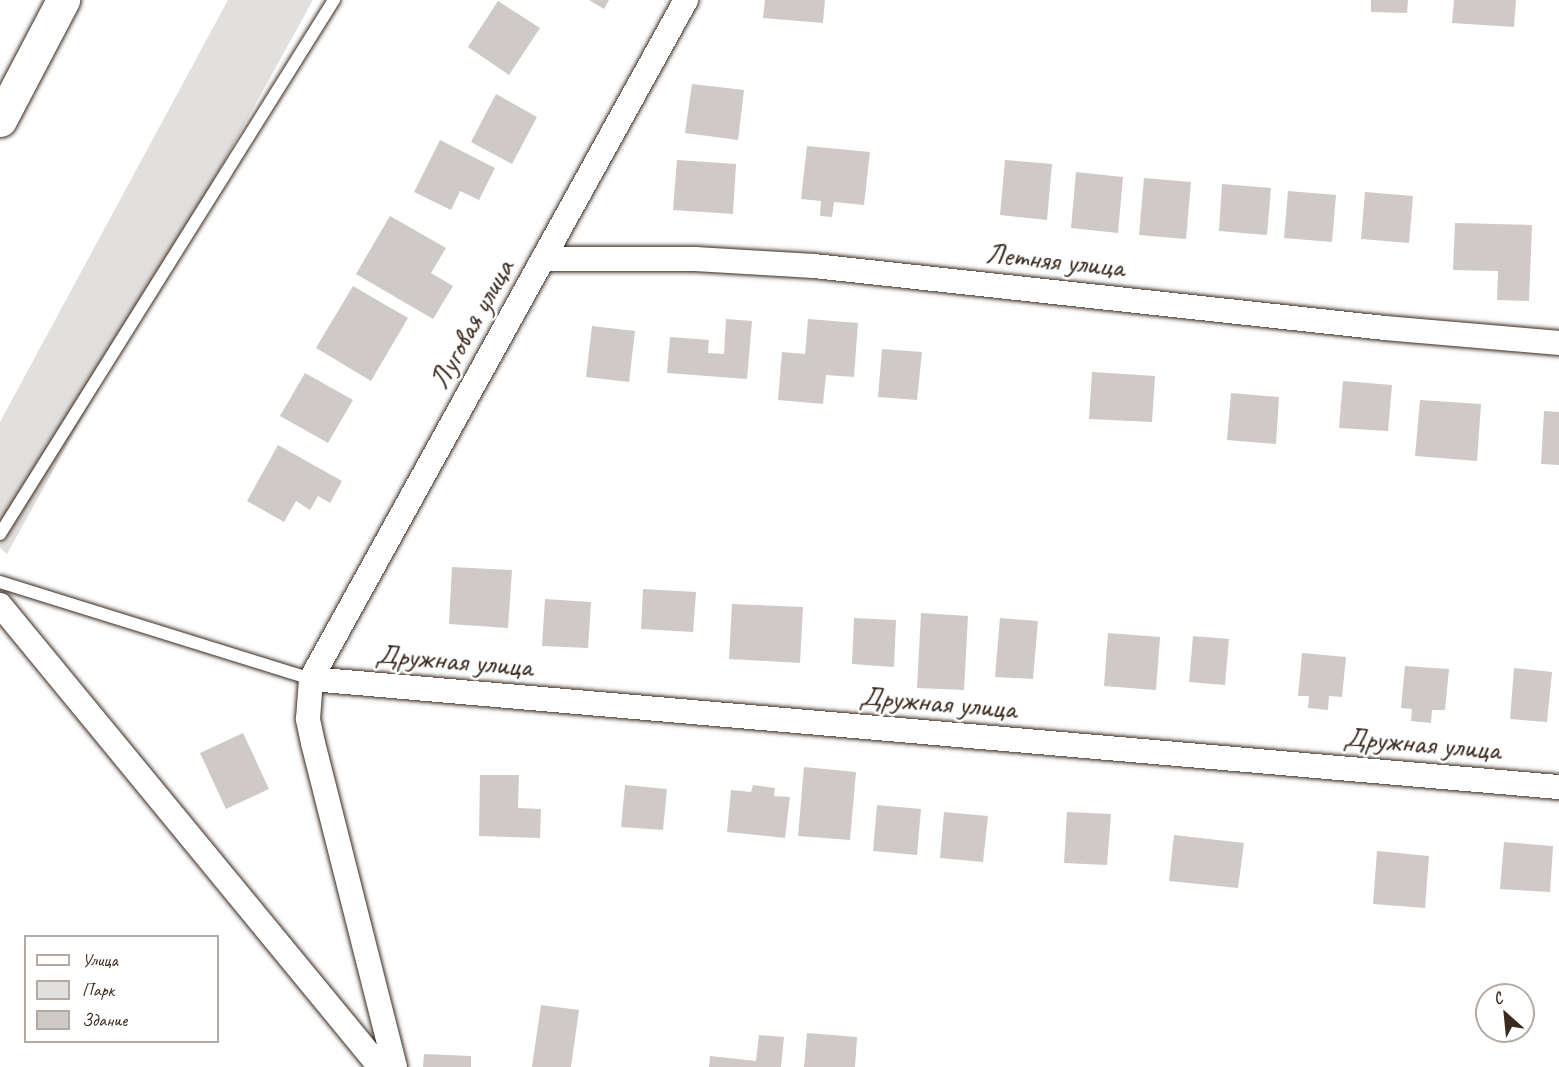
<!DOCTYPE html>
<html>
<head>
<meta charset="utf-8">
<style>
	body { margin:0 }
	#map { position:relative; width:1559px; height:1067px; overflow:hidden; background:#fff; font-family:Caveat,sans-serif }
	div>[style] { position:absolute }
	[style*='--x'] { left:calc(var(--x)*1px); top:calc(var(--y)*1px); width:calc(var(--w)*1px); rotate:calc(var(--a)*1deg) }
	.green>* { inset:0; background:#e2e0de }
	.building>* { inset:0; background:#cfcac7 }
	.roads { filter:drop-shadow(0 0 2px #3b2a1e) drop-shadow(0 0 2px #3b2a1e) }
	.service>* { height:12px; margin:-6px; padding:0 6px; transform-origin:6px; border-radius:6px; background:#fff }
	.minor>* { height:24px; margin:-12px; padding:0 12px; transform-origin:12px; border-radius:12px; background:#fff }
	.primary>* { height:33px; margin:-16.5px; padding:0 16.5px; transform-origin:16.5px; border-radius:16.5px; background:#fff }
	span { translate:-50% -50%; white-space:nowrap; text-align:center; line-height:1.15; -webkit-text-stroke:5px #fff; paint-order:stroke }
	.street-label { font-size:30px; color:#3b2a1e }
	.legend { position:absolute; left:24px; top:935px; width:195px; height:108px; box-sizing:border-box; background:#fff; border:2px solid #b1aaa5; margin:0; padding:8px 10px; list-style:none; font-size:18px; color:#3b2a1e }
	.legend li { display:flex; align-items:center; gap:12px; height:30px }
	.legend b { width:30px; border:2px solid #b1aaa5 }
	.north { position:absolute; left:1475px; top:983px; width:60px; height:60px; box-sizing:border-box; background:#fff; border:2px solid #b1aaa5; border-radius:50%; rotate:333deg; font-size:16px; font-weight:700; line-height:24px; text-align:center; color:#3b2a1e }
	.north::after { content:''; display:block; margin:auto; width:21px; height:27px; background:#3b2a1e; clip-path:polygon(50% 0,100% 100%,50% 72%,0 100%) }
</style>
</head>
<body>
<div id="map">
	<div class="green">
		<i style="clip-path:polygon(228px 0,313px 0,7px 554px,0 548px,0 422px)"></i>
	</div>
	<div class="building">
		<i style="clip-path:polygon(589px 0,609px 0,604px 9px)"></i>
		<i style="clip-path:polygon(765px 0,825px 0,823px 23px,763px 18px)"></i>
		<i style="clip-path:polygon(1371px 0,1408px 0,1407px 13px,1371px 12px)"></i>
		<i style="clip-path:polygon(1454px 0,1516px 0,1514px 27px,1452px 23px)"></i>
		<i style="clip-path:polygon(498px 1px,540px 28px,509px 75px,468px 47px)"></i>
		<i style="clip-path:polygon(692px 84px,744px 90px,738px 140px,685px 133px)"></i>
		<i style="clip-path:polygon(496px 94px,537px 117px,512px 164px,471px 142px)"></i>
		<i style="clip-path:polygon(440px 140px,495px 168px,479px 200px,460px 191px,451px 210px,414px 192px)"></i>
		<i style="clip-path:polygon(807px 146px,870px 152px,864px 205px,834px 202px,832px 217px,820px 216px,821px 201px,801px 199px)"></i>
		<i style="clip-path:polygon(677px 160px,736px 164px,733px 214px,673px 210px)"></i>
		<i style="clip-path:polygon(1005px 160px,1052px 164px,1047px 220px,1000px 215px)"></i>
		<i style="clip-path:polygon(1076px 172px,1123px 177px,1118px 233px,1071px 228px)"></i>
		<i style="clip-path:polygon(1144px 178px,1191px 182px,1186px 239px,1139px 235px)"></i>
		<i style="clip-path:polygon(1222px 184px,1271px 188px,1267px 235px,1219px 231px)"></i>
		<i style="clip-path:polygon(1288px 191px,1336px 195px,1332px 242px,1284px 238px)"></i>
		<i style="clip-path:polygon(1365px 192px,1413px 196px,1409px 243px,1361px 239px)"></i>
		<i style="clip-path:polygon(390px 216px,446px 248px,431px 273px,453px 286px,433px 319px,356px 274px)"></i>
		<i style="clip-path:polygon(1455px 223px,1532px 225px,1529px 301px,1497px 300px,1498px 271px,1453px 270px)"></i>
		<i style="clip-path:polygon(353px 286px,408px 318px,371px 381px,316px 348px)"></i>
		<i style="clip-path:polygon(726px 319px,752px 321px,747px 379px,667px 373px,670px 337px,709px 340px,708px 353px,724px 354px)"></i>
		<i style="clip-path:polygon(808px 319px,858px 323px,854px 377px,826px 375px,823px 404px,778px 400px,782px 352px,805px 354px)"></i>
		<i style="clip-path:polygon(592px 326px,635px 331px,629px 382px,586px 377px)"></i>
		<i style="clip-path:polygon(882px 349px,922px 352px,917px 400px,878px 397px)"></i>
		<i style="clip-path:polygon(1092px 372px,1155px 376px,1152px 422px,1089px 419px)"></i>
		<i style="clip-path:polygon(305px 373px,353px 400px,328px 443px,280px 416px)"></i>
		<i style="clip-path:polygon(1343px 381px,1392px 385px,1388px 431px,1339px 428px)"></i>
		<i style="clip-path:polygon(1231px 393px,1279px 397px,1276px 444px,1227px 440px)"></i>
		<i style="clip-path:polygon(1420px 400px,1481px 404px,1477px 461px,1415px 456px)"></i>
		<i style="clip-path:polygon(1544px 411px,1559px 412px,1559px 465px,1541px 464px)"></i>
		<i style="clip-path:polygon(278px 445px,342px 481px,330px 503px,318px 496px,310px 510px,296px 501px,284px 522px,247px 501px)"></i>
		<i style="clip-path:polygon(452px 567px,512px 570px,508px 628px,449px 624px)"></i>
		<i style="clip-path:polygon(643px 589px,696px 592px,693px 632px,641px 629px)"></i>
		<i style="clip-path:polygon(545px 599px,591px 602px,588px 648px,542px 646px)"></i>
		<i style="clip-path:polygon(732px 604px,803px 607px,800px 663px,729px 659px)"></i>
		<i style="clip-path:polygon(921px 613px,968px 616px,964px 690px,917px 688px)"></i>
		<i style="clip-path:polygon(854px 618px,896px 620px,894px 667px,852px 664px)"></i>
		<i style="clip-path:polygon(1000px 618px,1038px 621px,1033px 679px,995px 677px)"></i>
		<i style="clip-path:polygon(1108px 633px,1160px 637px,1156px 690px,1104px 686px)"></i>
		<i style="clip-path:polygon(1193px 636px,1229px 639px,1225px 685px,1189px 682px)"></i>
		<i style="clip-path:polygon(1302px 653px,1346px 657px,1342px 697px,1329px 696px,1328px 710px,1308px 708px,1309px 696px,1298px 696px)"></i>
		<i style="clip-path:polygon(1405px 666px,1449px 669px,1445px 710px,1432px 710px,1431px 723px,1411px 721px,1412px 709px,1401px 708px)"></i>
		<i style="clip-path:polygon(1514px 668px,1552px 672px,1547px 722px,1510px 719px)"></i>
		<i style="clip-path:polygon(243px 733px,269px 789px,226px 809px,200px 753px)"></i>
		<i style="clip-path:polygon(804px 767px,856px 772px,850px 840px,798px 836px)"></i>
		<i style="clip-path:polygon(480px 775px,519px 775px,518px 808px,541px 809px,540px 838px,479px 836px)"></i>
		<i style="clip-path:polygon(625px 785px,667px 789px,663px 830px,621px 827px)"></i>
		<i style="clip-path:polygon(753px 785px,775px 788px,774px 796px,790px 797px,785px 838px,727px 832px,731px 790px,751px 792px)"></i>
		<i style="clip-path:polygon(877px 805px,921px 809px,917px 855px,873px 851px)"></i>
		<i style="clip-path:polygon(944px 812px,988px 816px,983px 862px,940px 858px)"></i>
		<i style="clip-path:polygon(1067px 812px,1111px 814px,1107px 865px,1064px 863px)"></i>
		<i style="clip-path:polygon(1174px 835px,1244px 843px,1238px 888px,1169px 881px)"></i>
		<i style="clip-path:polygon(1504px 842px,1553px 846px,1550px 892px,1500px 889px)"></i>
		<i style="clip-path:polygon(1377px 851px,1429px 856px,1425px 908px,1373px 904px)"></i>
		<i style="clip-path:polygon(541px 1005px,579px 1010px,571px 1067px,532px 1067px)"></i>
		<i style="clip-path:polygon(807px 1033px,857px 1037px,855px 1067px,804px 1067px)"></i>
		<i style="clip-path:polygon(759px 1035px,784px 1037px,781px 1067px,709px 1067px,710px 1056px,756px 1061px)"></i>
		<i style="clip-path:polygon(424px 1054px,471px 1056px,471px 1067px,423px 1067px)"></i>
	</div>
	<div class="roads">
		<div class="service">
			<i style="--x:0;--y:534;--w:630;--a:-57.98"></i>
			<i style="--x:0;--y:582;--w:326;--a:17.3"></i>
		</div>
		<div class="minor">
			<i style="--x:543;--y:259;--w:152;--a:0"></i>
			<i style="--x:695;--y:259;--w:119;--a:3.4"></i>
			<i style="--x:814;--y:266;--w:574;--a:6.2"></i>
			<i style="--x:1385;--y:328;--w:175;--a:4.9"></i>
			<i style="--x:0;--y:605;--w:598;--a:50.56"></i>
			<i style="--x:311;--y:679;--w:1253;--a:4.95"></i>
			<i style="--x:395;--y:1067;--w:334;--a:-104.2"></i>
			<i style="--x:313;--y:743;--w:25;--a:-102"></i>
			<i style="--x:308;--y:719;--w:40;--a:-85.7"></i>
			<i style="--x:311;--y:679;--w:776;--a:-61.09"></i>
		</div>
		<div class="primary">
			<i style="--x:0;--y:120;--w:136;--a:-62.3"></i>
		</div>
	</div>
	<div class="street-label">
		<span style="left:1055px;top:260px;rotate:6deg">Летняя улица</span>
		<span style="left:471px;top:324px;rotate:-61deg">Луговая улица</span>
		<span style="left:454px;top:660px;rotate:5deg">Дружная улица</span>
		<span style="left:938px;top:702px;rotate:5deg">Дружная улица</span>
		<span style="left:1422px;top:743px;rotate:5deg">Дружная улица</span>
	</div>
	<ul class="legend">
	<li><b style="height:8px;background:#fff"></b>Улица</li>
	<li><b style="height:16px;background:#e2e0de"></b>Парк</li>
	<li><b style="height:16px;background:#cfcac7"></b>Здание</li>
	</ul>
	<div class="north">С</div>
</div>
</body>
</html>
